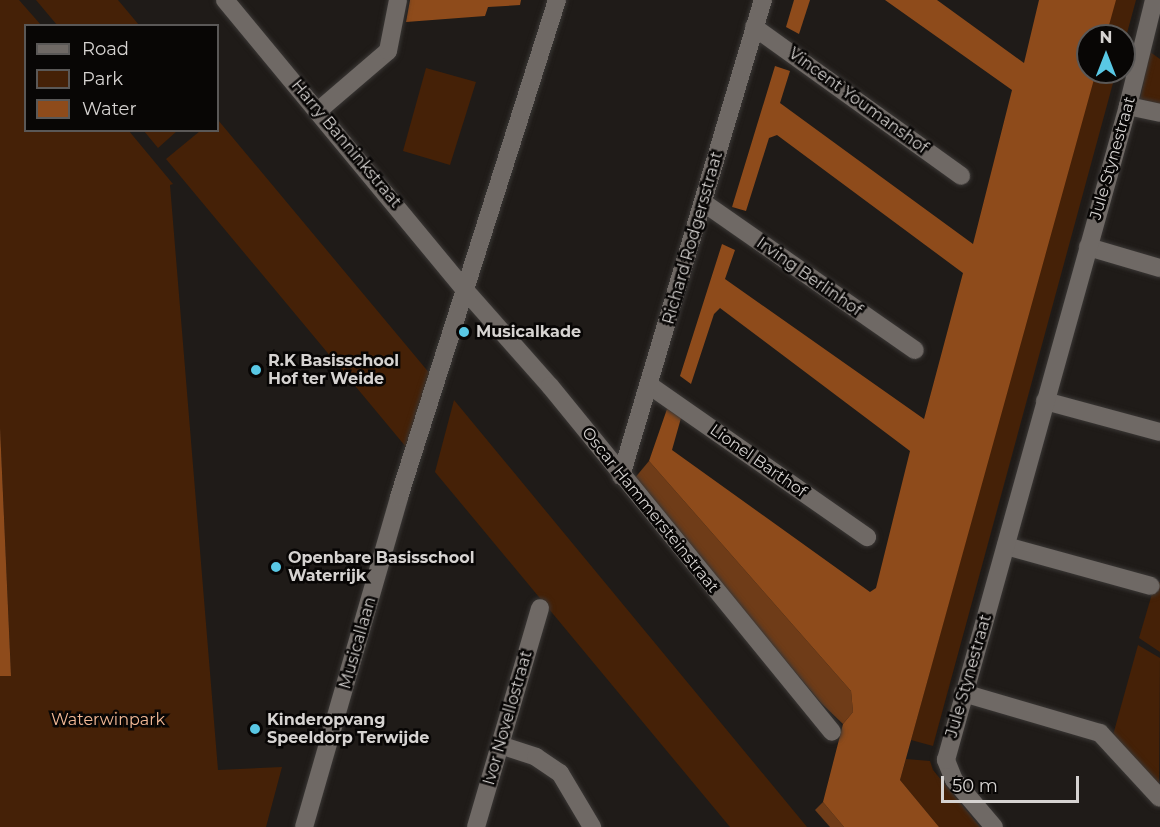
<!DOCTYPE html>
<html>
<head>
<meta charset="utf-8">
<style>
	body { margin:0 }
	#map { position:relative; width:1160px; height:827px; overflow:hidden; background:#1f1b18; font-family:Montserrat,sans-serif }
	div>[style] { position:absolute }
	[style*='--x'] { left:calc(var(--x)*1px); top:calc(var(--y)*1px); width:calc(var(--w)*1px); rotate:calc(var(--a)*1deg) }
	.green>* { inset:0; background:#452107 }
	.forest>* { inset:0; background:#6f3c18 }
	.water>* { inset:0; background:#8e4b1b }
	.roads { filter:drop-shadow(0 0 2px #3a3735) drop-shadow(0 0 2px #3a3735) }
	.street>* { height:18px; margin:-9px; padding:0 9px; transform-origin:9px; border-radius:9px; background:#6f6965 }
	.dots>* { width:16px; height:16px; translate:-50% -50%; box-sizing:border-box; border:3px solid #080605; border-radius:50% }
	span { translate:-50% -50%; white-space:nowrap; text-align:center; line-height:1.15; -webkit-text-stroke:5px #080605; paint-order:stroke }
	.street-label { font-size:16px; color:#d6d3d1 }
	.poi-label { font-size:16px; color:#d6d3d1; font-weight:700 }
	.left { translate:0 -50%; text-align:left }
	.park-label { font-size:16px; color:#f3b996 }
	.legend { position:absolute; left:24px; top:24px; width:195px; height:108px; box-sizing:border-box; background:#080605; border:2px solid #5a5857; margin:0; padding:8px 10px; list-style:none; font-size:18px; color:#d6d3d1 }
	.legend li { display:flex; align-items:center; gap:12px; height:30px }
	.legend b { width:30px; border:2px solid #5a5857 }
	.north { position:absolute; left:1076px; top:24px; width:60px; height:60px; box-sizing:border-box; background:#080605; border:2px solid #5a5857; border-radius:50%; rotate:0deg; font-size:16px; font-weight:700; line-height:24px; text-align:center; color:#d6d3d1 }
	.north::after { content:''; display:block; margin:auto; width:21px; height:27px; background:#59c8e5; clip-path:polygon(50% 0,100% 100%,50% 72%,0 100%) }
	.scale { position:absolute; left:941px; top:776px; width:138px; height:27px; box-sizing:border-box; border:3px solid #d6d3d1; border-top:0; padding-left:8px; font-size:18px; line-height:21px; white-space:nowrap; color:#d6d3d1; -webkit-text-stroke:4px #080605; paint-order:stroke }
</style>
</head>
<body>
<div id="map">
	<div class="green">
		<i style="clip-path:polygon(0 0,19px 0,41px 25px,26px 26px,26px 130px,129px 131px,173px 184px,170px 185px,218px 770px,282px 767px,266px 827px,0 827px,0 676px,11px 675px,0 427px)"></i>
		<i style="clip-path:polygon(36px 0,118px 0,139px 25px,57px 25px)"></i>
		<i style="clip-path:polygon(1114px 0,1136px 0,1124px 44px,1124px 36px,1104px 36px)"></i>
		<i style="clip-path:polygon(1150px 52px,1160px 59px,1160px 104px,1140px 99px)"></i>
		<i style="clip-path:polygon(426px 68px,476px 82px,450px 165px,403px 151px)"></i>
		<i style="clip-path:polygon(1094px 72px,1116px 72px,933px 746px,911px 740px)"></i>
		<i style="clip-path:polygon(218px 120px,431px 375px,406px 447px,166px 159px,200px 131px,218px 130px)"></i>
		<i style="clip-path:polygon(144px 131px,177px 131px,158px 148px)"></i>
		<i style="clip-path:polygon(454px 400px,807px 827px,730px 827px,435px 472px)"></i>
		<i style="clip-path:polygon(1158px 582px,1160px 582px,1160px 652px,1139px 638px,1154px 587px)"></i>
		<i style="clip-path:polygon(1138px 645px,1160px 658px,1159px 783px,1150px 779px,1113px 735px)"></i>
		<i style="clip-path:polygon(906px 759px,930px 761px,933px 770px,980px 827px,939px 827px,900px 780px)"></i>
	</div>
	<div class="forest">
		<i style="clip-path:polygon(649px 461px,851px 691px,853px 712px,843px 724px,821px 703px,634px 479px)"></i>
		<i style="clip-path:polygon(823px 802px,844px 827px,830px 827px,815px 810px)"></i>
	</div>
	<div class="water">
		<i style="clip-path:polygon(410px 0,521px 0,520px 5px,488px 7px,485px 16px,406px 22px)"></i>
		<i style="clip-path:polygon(794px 0,810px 0,799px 34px,786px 27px)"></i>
		<i style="clip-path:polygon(885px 0,937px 0,1024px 63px,1039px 0,1116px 0,1106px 36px,1088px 36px,1088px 72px,1096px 72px,900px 780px,939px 827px,844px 827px,823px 802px,843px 724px,853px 712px,851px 691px,649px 461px,667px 409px,681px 418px,672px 450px,870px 592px,876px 588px,910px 451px,720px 308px,714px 314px,691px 384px,680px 376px,722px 244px,735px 250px,725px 279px,924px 419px,963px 273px,777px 135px,769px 138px,746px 211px,732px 207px,775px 66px,790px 71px,780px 103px,973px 244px,1012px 90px)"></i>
		<i style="clip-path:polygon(0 427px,11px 676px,0 676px)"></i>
	</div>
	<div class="roads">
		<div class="street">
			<i style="--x:225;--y:0;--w:376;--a:50.4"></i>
			<i style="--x:465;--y:290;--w:128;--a:48.5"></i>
			<i style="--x:550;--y:386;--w:446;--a:50.8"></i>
			<i style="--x:754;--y:27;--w:255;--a:35.7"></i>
			<i style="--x:1128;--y:106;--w:33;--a:12"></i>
			<i style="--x:318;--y:111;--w:92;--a:-40.6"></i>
			<i style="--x:388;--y:51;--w:52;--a:-78.9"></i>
			<i style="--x:704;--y:203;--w:257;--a:34.9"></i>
			<i style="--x:1088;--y:247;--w:75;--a:16.3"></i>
			<i style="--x:649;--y:385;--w:266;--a:34.9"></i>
			<i style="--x:1045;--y:401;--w:119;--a:15.1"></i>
			<i style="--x:621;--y:476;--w:497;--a:-73.4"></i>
			<i style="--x:1006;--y:546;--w:150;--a:15.4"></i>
			<i style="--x:963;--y:693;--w:143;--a:16.3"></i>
			<i style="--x:1100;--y:733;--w:88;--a:47.3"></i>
			<i style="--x:500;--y:745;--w:38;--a:18"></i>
			<i style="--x:536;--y:757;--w:29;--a:34"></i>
			<i style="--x:560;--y:773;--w:63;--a:59.3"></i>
			<i style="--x:304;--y:827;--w:343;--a:-73.9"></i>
			<i style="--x:399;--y:497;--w:522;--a:-72.36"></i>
			<i style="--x:476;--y:827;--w:228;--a:-73.7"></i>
			<i style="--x:994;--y:827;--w:62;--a:-130.4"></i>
			<i style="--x:954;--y:780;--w:22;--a:-112"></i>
			<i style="--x:946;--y:760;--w:679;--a:-74.45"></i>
			<i style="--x:1128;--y:106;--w:109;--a:-76.2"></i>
		</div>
	</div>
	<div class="dots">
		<i style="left:464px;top:332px;background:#59c8e5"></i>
		<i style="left:256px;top:370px;background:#59c8e5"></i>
		<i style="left:276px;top:567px;background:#59c8e5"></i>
		<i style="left:255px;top:729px;background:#59c8e5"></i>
	</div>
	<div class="street-label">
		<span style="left:858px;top:101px;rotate:36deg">Vincent Youmanshof</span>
		<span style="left:346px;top:144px;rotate:50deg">Harry Banninkstraat</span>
		<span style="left:1113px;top:158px;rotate:-74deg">Jule Stynestraat</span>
		<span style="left:693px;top:238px;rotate:-74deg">Richard Rodgersstraat</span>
		<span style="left:809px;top:277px;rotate:35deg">Irving Berlinhof</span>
		<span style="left:758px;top:461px;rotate:35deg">Lionel Barthof</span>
		<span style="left:650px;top:510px;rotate:51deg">Oscar Hammersteinstraat</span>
		<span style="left:358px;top:643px;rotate:-74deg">Musicallaan</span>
		<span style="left:969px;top:676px;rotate:-74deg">Jule Stynestraat</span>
		<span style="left:508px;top:718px;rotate:-74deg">Ivor Novellostraat</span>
	</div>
	<div class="poi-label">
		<span class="left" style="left:476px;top:332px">Musicalkade</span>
		<span class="left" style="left:268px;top:370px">R.K Basisschool<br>Hof ter Weide</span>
		<span class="left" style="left:288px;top:567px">Openbare Basisschool<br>Waterrijk</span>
		<span class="left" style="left:267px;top:729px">Kinderopvang<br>Speeldorp Terwijde</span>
	</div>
	<div class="park-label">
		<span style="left:108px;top:720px">Waterwinpark</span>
	</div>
	<ul class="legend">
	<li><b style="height:8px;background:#6f6965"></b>Road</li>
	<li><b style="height:16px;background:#452107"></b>Park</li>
	<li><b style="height:16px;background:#8e4b1b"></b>Water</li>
	</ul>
	<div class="north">N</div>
	<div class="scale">50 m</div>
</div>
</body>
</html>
